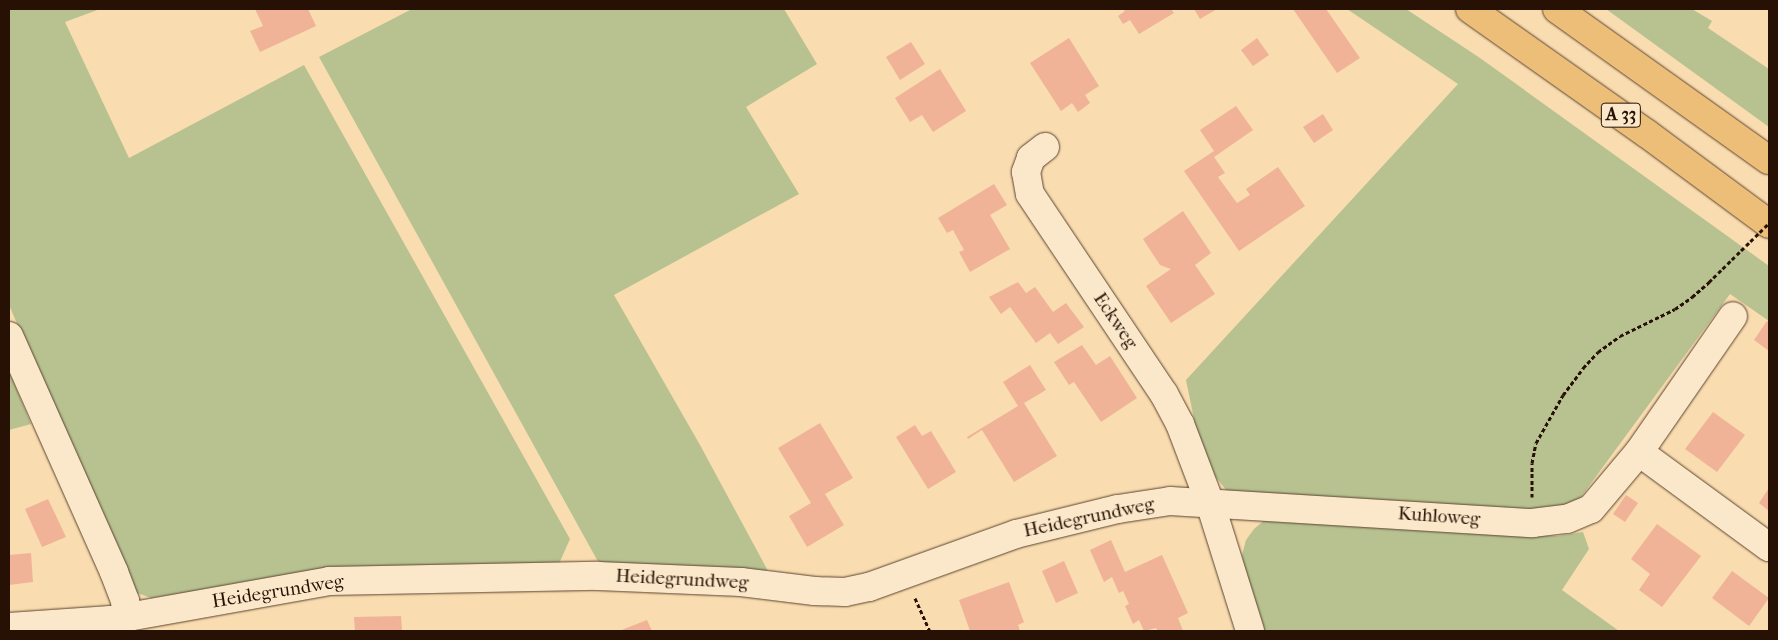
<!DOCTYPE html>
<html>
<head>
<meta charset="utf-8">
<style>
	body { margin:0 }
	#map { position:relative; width:1778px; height:640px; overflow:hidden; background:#f9dcaf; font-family:"IM FELL French Canon",serif }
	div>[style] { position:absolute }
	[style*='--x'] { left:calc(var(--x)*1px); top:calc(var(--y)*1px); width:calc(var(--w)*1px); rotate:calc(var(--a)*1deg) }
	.green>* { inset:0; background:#b7c290 }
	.building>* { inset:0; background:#f0b398 }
	.path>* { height:3px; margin-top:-1.5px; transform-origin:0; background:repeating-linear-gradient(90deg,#271004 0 4px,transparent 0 6.5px) }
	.roads { filter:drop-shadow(0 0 1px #5c432f) drop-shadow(0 0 1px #5c432f) }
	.minor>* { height:28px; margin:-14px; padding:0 14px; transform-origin:14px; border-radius:14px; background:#fbe8cb }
	.highway>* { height:28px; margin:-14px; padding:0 14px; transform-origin:14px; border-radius:14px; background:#ecbe78 }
	.path-bridge>* { height:3px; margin-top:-1.5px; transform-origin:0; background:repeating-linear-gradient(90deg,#271004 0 4px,transparent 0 6.5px) }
	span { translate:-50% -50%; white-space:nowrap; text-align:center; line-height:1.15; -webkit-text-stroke:4px #fbe8cb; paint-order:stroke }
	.shield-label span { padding:1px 4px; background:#fbe8cb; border:1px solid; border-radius:4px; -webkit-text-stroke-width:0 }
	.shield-label { font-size:18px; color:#271004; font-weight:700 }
	.street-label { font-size:19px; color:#271004 }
	.frame { position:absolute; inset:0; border:10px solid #271004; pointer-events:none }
</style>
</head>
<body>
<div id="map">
	<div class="green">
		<i style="clip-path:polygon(9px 9px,100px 9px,65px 22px,129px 158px,304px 65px,570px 539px,558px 566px,328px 570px,151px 598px,132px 591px,9px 305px)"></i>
		<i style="clip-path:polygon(412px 9px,784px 9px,817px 64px,746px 107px,799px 194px,614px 295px,700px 445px,768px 571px,601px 567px,319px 57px)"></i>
		<i style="clip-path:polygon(1347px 9px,1406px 9px,1480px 58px,1769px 266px,1769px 321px,1730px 294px,1575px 505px,1547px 509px,1511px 509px,1227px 491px,1209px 469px,1200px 448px,1186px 380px,1458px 84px)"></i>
		<i style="clip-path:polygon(1606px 9px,1692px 9px,1712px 21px,1708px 28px,1769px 69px,1769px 127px)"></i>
		<i style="clip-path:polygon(9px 371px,31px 424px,9px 430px)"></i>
		<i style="clip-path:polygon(1267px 518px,1516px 534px,1557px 536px,1583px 532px,1589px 549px,1562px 590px,1619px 631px,1264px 631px,1246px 576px,1242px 555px,1246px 540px,1254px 529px)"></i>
	</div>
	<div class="building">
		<i style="clip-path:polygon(255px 9px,308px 9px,316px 26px,260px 52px,250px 31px,263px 26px)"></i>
		<i style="clip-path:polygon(1123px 9px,1171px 9px,1174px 13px,1139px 34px,1130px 20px,1123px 24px,1118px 16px,1125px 11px)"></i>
		<i style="clip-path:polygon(1194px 9px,1217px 9px,1200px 19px)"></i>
		<i style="clip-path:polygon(1293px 9px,1326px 9px,1360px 58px,1337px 73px)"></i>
		<i style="clip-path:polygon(1069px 38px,1099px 86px,1085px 95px,1090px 103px,1078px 112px,1072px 103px,1061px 111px,1030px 63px)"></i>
		<i style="clip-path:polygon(1257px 38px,1269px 55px,1253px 66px,1241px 50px)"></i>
		<i style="clip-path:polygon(911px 42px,925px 64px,900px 80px,886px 57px)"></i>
		<i style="clip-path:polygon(940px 69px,966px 111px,933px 132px,922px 115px,910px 122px,895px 98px)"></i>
		<i style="clip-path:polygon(1236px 106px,1253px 130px,1214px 157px,1225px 173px,1218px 177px,1237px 203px,1250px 195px,1246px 189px,1278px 167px,1305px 206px,1239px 251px,1184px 171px,1214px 151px,1200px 130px)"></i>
		<i style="clip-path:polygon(1323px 114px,1333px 130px,1314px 143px,1303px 127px)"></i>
		<i style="clip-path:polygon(994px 184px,1007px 205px,990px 215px,1010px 249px,970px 272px,959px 252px,964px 250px,953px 230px,947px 233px,938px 218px)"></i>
		<i style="clip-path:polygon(1183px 211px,1211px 253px,1195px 265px,1215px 294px,1171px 323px,1146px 286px,1171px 269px,1160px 265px,1143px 239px)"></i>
		<i style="clip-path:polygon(1018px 282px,1026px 293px,1035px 287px,1053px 312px,1066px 303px,1084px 327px,1058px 344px,1050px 333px,1036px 343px,1010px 307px,1001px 314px,989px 297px)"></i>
		<i style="clip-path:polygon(1767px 321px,1769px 323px,1769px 351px,1754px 340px)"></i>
		<i style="clip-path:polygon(1082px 345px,1096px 365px,1110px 356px,1137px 398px,1101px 422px,1074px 382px,1069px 385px,1054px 362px)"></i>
		<i style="clip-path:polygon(1030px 365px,1046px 390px,1024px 403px,1057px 456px,1014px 482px,982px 430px,968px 439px,967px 437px,1018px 406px,1003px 382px)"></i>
		<i style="clip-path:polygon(1713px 412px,1745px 435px,1717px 472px,1685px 449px)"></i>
		<i style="clip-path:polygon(820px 423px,853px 478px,825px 494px,844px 525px,807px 547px,789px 516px,811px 503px,778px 448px)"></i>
		<i style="clip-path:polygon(915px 425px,922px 436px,931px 431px,956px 472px,928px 489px,896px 437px)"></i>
		<i style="clip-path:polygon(1769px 488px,1769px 511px,1759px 503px)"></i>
		<i style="clip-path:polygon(1626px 495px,1638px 503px,1625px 522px,1613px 514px)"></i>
		<i style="clip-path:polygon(48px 499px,66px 537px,42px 547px,25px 509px)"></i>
		<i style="clip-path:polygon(1657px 524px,1701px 556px,1662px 607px,1639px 590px,1650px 574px,1631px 559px)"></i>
		<i style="clip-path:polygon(1111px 540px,1125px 572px,1162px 555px,1188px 613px,1178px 618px,1183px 631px,1158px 631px,1156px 628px,1144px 631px,1139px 620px,1133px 624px,1125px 606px,1129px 604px,1123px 591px,1119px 593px,1112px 577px,1104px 582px,1090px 550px)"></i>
		<i style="clip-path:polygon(31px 553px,33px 582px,9px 585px,9px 555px)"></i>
		<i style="clip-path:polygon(1064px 561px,1078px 593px,1056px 603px,1042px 571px)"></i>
		<i style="clip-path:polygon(1732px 571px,1769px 598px,1749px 626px,1712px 598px)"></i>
		<i style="clip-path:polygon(1009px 582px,1024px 622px,1018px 625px,1020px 631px,970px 631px,959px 600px)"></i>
		<i style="clip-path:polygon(401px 616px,402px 631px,355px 631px,354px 617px)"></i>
		<i style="clip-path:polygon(647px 620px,652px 631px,619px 631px)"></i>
	</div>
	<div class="path">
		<i style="--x:1532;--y:497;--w:34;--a:-90"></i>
		<i style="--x:1532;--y:463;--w:20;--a:-79"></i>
		<i style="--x:1536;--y:443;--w:55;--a:-60.6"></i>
		<i style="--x:1563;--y:395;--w:34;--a:-53"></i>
		<i style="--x:1583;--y:368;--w:22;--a:-47"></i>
		<i style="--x:1598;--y:352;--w:27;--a:-36"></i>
		<i style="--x:1620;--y:336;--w:61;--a:-26.1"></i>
		<i style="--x:1675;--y:309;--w:21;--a:-35"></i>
		<i style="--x:1692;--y:297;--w:23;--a:-41"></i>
		<i style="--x:915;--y:598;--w:36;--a:66"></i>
	</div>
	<div class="roads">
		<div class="minor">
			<i style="--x:1045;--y:147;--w:18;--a:142"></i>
			<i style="--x:1031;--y:158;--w:15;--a:110"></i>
			<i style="--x:1026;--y:172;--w:22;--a:80"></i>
			<i style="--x:1030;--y:194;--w:241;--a:56.2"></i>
			<i style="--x:1164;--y:394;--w:34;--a:62"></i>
			<i style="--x:1180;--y:424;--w:85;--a:69.2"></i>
			<i style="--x:1210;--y:503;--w:134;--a:72.6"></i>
			<i style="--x:9;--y:336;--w:258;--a:66"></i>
			<i style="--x:114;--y:572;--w:31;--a:69"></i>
			<i style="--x:125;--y:601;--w:17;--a:80"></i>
			<i style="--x:1639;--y:452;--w:165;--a:-55.3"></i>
			<i style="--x:9;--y:627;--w:102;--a:-3.9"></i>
			<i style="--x:111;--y:620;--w:221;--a:-10.1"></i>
			<i style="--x:329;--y:581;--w:269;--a:-1.1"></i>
			<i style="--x:598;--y:576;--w:143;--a:2.4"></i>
			<i style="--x:741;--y:582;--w:74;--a:7"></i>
			<i style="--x:814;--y:591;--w:31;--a:2"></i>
			<i style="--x:845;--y:592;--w:25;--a:-12"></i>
			<i style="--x:869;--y:587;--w:156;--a:-19.8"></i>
			<i style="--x:1016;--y:534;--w:105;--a:-13.8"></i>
			<i style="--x:1118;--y:509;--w:53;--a:-8.7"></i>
			<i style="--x:1170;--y:501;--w:363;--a:3.5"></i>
			<i style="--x:1532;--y:523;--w:35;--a:-7"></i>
			<i style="--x:1567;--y:519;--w:26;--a:-23"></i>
			<i style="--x:1591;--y:509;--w:75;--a:-49.9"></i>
			<i style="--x:1639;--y:452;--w:161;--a:36.2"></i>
		</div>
		<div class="highway">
			<i style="--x:1470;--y:9;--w:215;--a:35.2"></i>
			<i style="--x:1646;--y:133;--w:153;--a:36.5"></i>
			<i style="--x:1557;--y:9;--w:260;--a:35.5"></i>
		</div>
	</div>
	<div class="path-bridge">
		<i style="--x:1709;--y:282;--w:84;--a:-44.5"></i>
	</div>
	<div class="shield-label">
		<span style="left:1621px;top:115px">A 33</span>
	</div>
	<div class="street-label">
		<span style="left:1115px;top:321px;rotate:56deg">Eckweg</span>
		<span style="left:1439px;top:517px;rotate:4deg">Kuhloweg</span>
		<span style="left:1089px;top:518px;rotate:-12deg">Heidegrundweg</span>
		<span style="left:682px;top:580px;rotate:3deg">Heidegrundweg</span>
		<span style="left:278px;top:592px;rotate:-9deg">Heidegrundweg</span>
	</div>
	<div class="frame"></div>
</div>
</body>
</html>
